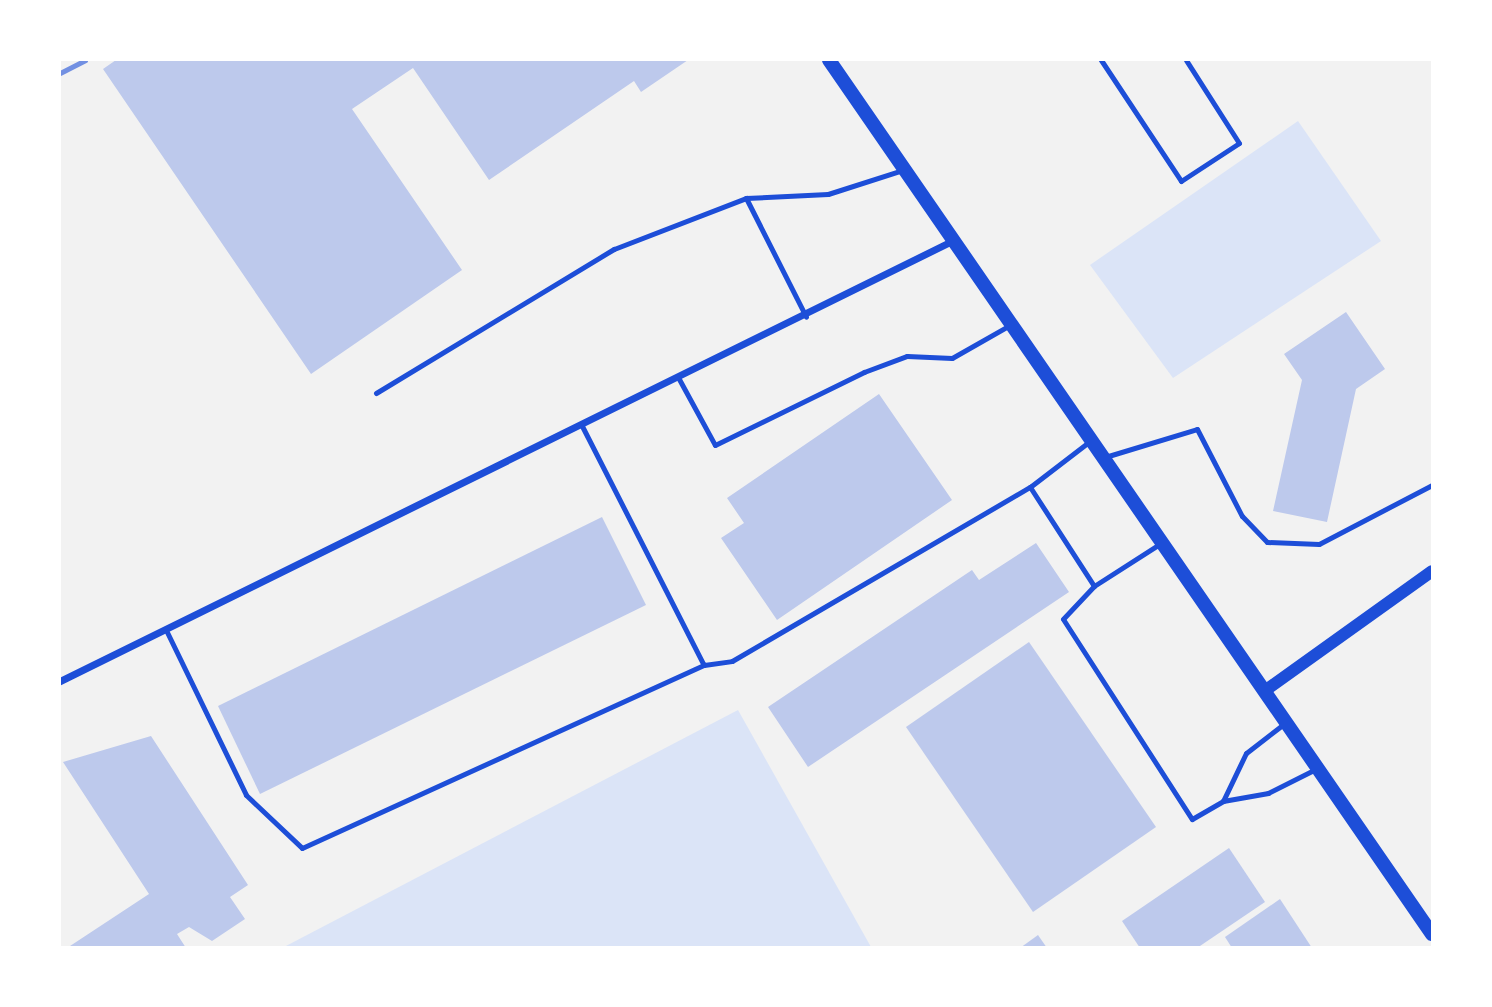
<!DOCTYPE html>
<html>
<head>
<meta charset="utf-8">
<style>
	body { margin:0 }
	#map { position:relative; width:1492px; height:1007px; overflow:hidden; background:#f2f2f2; font-family:Montserrat,sans-serif }
	div>[style] { position:absolute }
	[style*='--x'] { left:calc(var(--x)*1px); top:calc(var(--y)*1px); width:calc(var(--w)*1px); rotate:calc(var(--a)*1deg) }
	.green>* { inset:0; background:#dbe4f7 }
	.building>* { inset:0; background:#bdc9ec }
	.service>* { height:5px; margin:-2.5px; padding:0 2.5px; transform-origin:2.5px; border-radius:2.5px; background:#1d4ed8 }
	.minor>* { height:7px; margin:-3.5px; padding:0 3.5px; transform-origin:3.5px; border-radius:3.5px; background:#1d4ed8 }
	.tertiary>* { height:12px; margin:-6px; padding:0 6px; transform-origin:6px; border-radius:6px; background:#1d4ed8 }
	.secondary>* { height:14px; margin:-7px; padding:0 7px; transform-origin:7px; border-radius:7px; background:#1d4ed8 }
	.rail>* { height:5px; margin:-2.5px; padding:0 2.5px; transform-origin:2.5px; border-radius:2.5px; background:#7290e2 }
	span { translate:-50% -50%; white-space:nowrap; text-align:center; line-height:1.15; -webkit-text-stroke:5px #fff; paint-order:stroke }
	.frame { position:absolute; inset:0; border:61px solid #fff; pointer-events:none }
</style>
</head>
<body>
<div id="map">
	<div class="green">
		<i style="clip-path:polygon(1298px 121px,1381px 241px,1173px 378px,1090px 265px)"></i>
		<i style="clip-path:polygon(738px 710px,871px 947px,284px 947px)"></i>
	</div>
	<div class="building">
		<i style="clip-path:polygon(116px 60px,688px 60px,641px 92px,634px 81px,489px 180px,413px 68px,352px 109px,462px 270px,311px 374px,103px 69px)"></i>
		<i style="clip-path:polygon(1346px 312px,1385px 369px,1356px 389px,1327px 522px,1273px 511px,1302px 380px,1284px 354px)"></i>
		<i style="clip-path:polygon(879px 394px,952px 500px,777px 620px,721px 538px,744px 523px,727px 498px)"></i>
		<i style="clip-path:polygon(602px 517px,646px 605px,260px 794px,218px 706px)"></i>
		<i style="clip-path:polygon(1036px 543px,1069px 592px,808px 767px,768px 707px,972px 570px,979px 580px)"></i>
		<i style="clip-path:polygon(1029px 642px,1156px 827px,1033px 912px,906px 727px)"></i>
		<i style="clip-path:polygon(151px 736px,248px 885px,230px 897px,245px 919px,212px 941px,189px 927px,177px 934px,186px 948px,67px 948px,149px 894px,63px 762px)"></i>
		<i style="clip-path:polygon(1229px 848px,1265px 902px,1197px 948px,1140px 948px,1122px 921px)"></i>
		<i style="clip-path:polygon(1280px 899px,1312px 948px,1232px 948px,1225px 937px)"></i>
		<i style="clip-path:polygon(1038px 935px,1047px 948px,1020px 948px)"></i>
	</div>
	<div class="service">
		<i style="--x:1101;--y:60;--w:145;--a:56.5"></i>
		<i style="--x:1181;--y:181;--w:69;--a:-33.2"></i>
		<i style="--x:1239;--y:143;--w:98;--a:-122.6"></i>
		<i style="--x:746;--y:198;--w:133;--a:63.2"></i>
		<i style="--x:679;--y:379;--w:75;--a:61.4"></i>
		<i style="--x:715;--y:445;--w:166;--a:-26.1"></i>
		<i style="--x:864;--y:372;--w:46;--a:-20.4"></i>
		<i style="--x:907;--y:356;--w:45;--a:2.5"></i>
		<i style="--x:952;--y:358;--w:67;--a:-29.6"></i>
		<i style="--x:376;--y:393;--w:278;--a:-31.2"></i>
		<i style="--x:614;--y:249;--w:142;--a:-21.1"></i>
		<i style="--x:746;--y:198;--w:82;--a:-2.8"></i>
		<i style="--x:828;--y:194;--w:79;--a:-17.7"></i>
		<i style="--x:582;--y:426;--w:268;--a:63"></i>
		<i style="--x:1090;--y:441;--w:76;--a:142.5"></i>
		<i style="--x:1030;--y:487;--w:118;--a:57.1"></i>
		<i style="--x:1094;--y:586;--w:80;--a:-32.7"></i>
		<i style="--x:1105;--y:457;--w:96;--a:-16.9"></i>
		<i style="--x:1197;--y:429;--w:98;--a:62.7"></i>
		<i style="--x:1242;--y:516;--w:36;--a:46"></i>
		<i style="--x:1267;--y:542;--w:52;--a:2.2"></i>
		<i style="--x:1319;--y:544;--w:127;--a:-27.6"></i>
		<i style="--x:1094;--y:586;--w:45;--a:133.2"></i>
		<i style="--x:1063;--y:619;--w:238;--a:57.2"></i>
		<i style="--x:1192;--y:819;--w:36;--a:-30"></i>
		<i style="--x:166;--y:630;--w:183;--a:64.1"></i>
		<i style="--x:246;--y:795;--w:77;--a:43.4"></i>
		<i style="--x:302;--y:848;--w:442;--a:-24.5"></i>
		<i style="--x:704;--y:665;--w:28;--a:-8"></i>
		<i style="--x:732;--y:661;--w:345;--a:-30.3"></i>
		<i style="--x:1285;--y:723;--w:49;--a:142.4"></i>
		<i style="--x:1246;--y:753;--w:53;--a:115.6"></i>
		<i style="--x:1223;--y:801;--w:46;--a:-10.1"></i>
		<i style="--x:1268;--y:793;--w:54;--a:-26.6"></i>
	</div>
	<div class="minor">
		<i style="--x:60;--y:681;--w:997;--a:-26.26"></i>
	</div>
	<div class="tertiary">
		<i style="--x:1266;--y:690;--w:204;--a:-35.6"></i>
	</div>
	<div class="secondary">
		<i style="--x:829;--y:60;--w:1062;--a:55.4"></i>
	</div>
	<div class="rail">
		<i style="--x:60;--y:73;--w:28;--a:-27"></i>
	</div>
	<div class="frame"></div>
</div>
</body>
</html>
